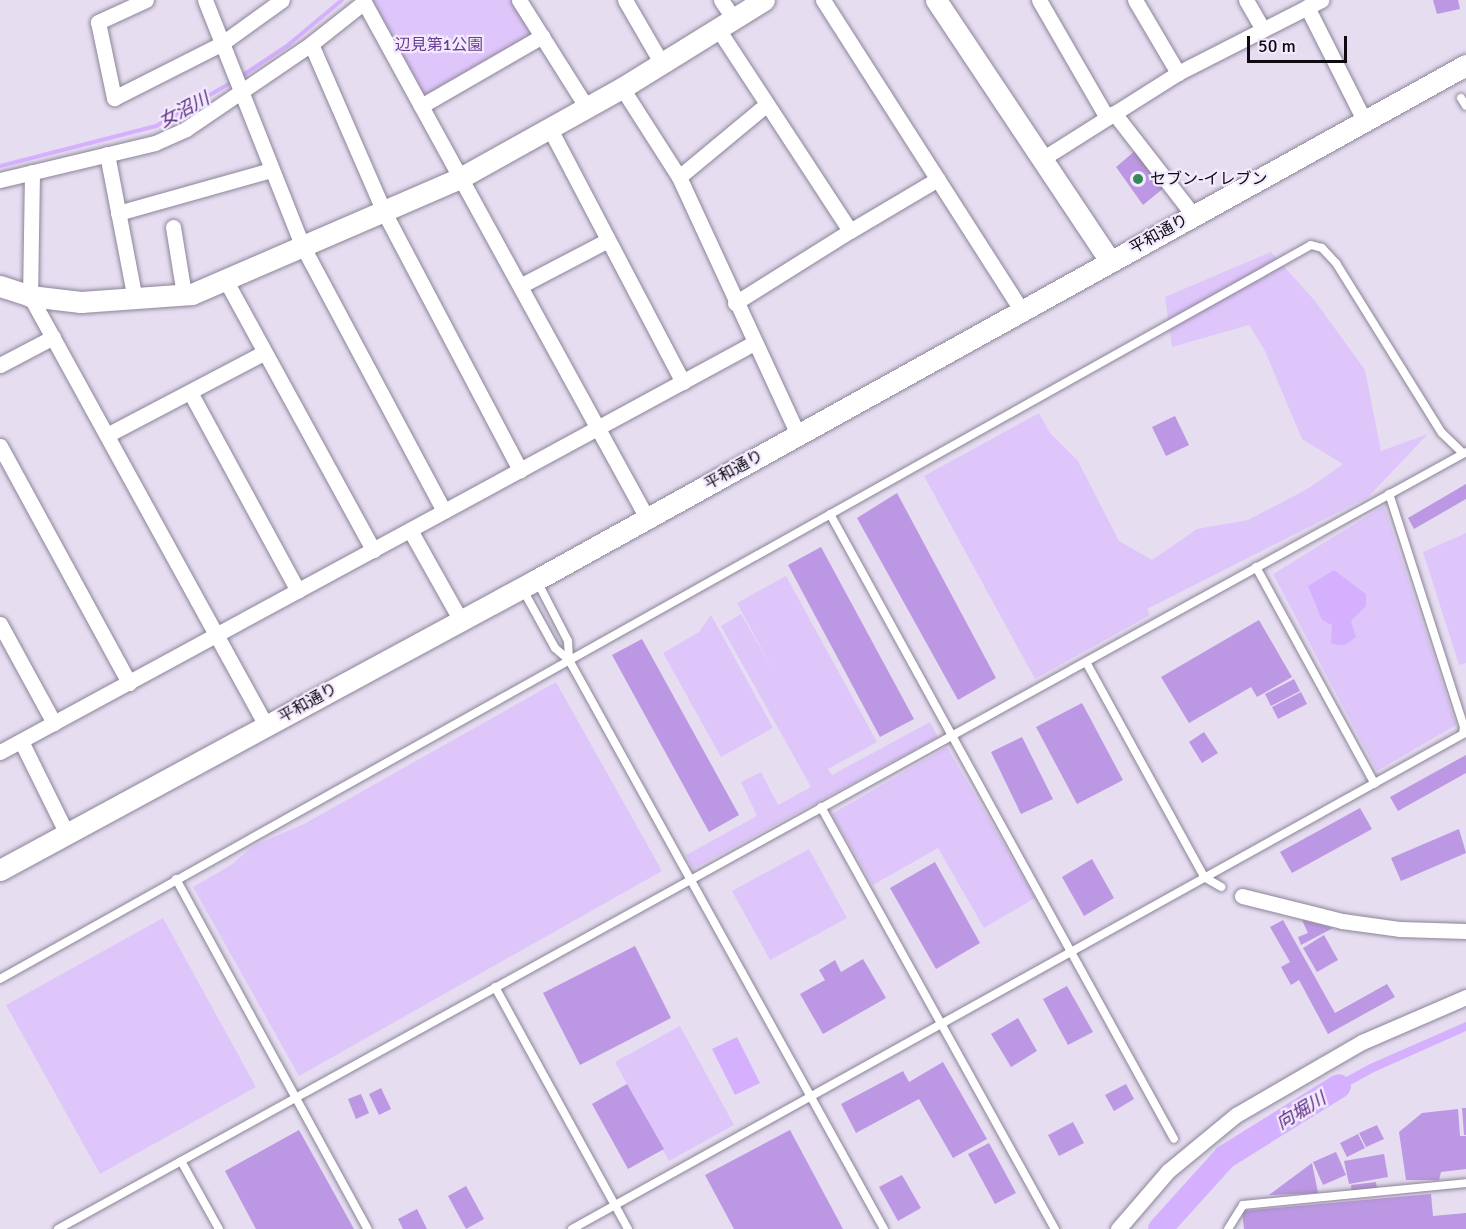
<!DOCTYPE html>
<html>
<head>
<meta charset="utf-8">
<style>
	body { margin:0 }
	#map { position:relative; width:1466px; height:1229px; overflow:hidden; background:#e6ddf1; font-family:Signika,"Noto Sans JP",sans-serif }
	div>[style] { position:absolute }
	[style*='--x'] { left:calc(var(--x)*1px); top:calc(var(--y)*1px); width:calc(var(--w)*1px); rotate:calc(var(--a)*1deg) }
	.green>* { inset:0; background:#dec6fb }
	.water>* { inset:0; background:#d5b0fe }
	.stream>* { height:4px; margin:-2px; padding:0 2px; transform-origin:2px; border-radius:2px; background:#d5b0fe }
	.river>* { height:24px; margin:-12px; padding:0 12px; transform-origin:12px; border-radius:12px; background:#d5b0fe }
	.building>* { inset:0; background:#bc97e3 }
	.roads { filter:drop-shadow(0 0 2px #8c8497) drop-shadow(0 0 2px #8c8497) }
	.lane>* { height:8px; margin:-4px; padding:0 4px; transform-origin:4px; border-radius:4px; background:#fff }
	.street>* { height:15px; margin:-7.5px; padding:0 7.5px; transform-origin:7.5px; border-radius:7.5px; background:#fff }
	.secondary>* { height:21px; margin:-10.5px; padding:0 10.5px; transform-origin:10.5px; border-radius:10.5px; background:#fff }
	.dots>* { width:16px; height:16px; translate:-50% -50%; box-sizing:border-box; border:3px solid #f3eafe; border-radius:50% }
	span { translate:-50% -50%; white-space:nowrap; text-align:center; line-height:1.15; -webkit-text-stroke:4.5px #f3eafe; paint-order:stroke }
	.park-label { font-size:16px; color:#6a3b94 }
	.poi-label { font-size:16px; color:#0e0b11 }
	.left { translate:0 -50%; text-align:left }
	.street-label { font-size:16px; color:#0e0b11 }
	.water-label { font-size:18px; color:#57277f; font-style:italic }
	.scale { position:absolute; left:1247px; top:36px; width:100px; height:27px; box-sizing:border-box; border:3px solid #0e0b11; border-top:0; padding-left:8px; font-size:18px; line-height:21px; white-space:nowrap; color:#0e0b11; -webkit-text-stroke:4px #f3eafe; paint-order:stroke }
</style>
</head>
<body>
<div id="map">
	<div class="green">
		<i style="clip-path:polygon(365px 0,519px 0,542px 36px,421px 106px)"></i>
		<i style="clip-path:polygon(1271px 252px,1315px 301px,1365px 370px,1381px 451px,1428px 434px,1368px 497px,1147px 609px,1150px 615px,1035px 679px,924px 476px,1039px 413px,1050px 433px,1078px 461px,1119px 541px,1152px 560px,1197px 529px,1248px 520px,1309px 488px,1343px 464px,1302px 439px,1264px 349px,1249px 325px,1172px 347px,1165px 297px)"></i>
		<i style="clip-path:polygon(1384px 506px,1456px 725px,1377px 771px,1273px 574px)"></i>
		<i style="clip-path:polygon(1466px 533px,1466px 663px,1459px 665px,1423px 552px)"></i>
		<i style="clip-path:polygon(786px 576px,877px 742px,828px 769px,832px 775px,930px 722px,938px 737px,693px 869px,686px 855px,757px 816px,741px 782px,761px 772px,778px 805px,811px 787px,721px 626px,741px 614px,773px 670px,737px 603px)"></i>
		<i style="clip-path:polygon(711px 615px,773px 728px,721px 757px,663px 653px,699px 632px)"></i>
		<i style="clip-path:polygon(556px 682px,662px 871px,299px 1076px,193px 887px,231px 865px,253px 846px,304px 824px)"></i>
		<i style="clip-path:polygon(947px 747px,1035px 898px,984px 928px,938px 848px,873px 885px,832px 814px)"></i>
		<i style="clip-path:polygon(809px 849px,847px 918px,770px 960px,732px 891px)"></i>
		<i style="clip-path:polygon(163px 918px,256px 1087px,100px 1174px,6px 1005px)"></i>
		<i style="clip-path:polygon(680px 1026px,734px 1125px,669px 1161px,615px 1062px)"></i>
	</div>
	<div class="water">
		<i style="clip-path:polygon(1334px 570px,1366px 594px,1366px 606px,1351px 621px,1356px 637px,1345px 645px,1331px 644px,1332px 625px,1322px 620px,1308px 586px)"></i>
		<i style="clip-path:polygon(1466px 1022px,1466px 1031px,1374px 1072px,1312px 1106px,1308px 1098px,1370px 1064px)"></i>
		<i style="clip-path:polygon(737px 1037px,760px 1083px,735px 1095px,712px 1049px)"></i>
	</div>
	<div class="stream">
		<i style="--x:240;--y:77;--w:58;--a:-33.7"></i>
		<i style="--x:288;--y:45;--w:70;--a:-39.8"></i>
		<i style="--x:0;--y:166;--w:161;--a:-14.4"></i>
		<i style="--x:156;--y:126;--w:90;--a:-30"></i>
	</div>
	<div class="river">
		<i style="--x:1160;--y:1229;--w:97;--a:-47.9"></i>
		<i style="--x:1225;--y:1157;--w:134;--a:-31.9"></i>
	</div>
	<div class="building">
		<i style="clip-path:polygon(1433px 0,1458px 0,1460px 9px,1437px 14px)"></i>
		<i style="clip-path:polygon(481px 37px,484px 44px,477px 48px,473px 41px)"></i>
		<i style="clip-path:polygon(1136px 150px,1165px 187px,1143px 205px,1116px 167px)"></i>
		<i style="clip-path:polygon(1175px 416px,1189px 445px,1166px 456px,1152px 427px)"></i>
		<i style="clip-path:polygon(1466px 484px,1466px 499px,1414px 529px,1408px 518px)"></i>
		<i style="clip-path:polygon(897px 493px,996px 678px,958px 700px,857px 518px)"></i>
		<i style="clip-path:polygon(821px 547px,914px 719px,880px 737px,788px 565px)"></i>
		<i style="clip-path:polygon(1259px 620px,1292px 677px,1257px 697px,1251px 687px,1189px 723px,1161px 677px)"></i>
		<i style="clip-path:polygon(642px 639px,739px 815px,709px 832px,612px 655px)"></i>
		<i style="clip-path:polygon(1294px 679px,1300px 691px,1271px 706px,1265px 694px)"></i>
		<i style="clip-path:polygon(1301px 692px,1307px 704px,1278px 719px,1272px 707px)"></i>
		<i style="clip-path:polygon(1082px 703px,1123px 780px,1077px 804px,1036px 727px)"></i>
		<i style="clip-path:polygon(1204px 732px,1218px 753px,1202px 763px,1189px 742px)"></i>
		<i style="clip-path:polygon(1022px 737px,1053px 799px,1021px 814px,991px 752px)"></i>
		<i style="clip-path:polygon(1466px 755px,1466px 773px,1398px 811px,1390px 797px)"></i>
		<i style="clip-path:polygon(1360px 808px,1372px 829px,1292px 873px,1280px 852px)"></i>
		<i style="clip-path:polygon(1459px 829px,1466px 853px,1401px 881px,1391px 858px)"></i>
		<i style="clip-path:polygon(1092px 859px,1114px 898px,1084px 916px,1062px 877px)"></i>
		<i style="clip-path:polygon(935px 862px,980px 943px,936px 969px,890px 888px)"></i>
		<i style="clip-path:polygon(1283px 920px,1335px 1013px,1387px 984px,1395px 997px,1328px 1034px,1299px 980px,1291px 985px,1281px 967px,1290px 962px,1270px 927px)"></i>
		<i style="clip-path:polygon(1302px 920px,1333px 928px,1301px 945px,1298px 937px,1308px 933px)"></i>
		<i style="clip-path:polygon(1324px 935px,1338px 960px,1317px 972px,1303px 948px)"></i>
		<i style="clip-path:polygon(635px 946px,671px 1018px,580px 1065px,543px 993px)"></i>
		<i style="clip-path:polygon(863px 959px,886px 998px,823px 1034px,800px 994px,825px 980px,819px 970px,835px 960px,841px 972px)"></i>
		<i style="clip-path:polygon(1067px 986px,1093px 1032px,1068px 1045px,1043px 999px)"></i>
		<i style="clip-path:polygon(1018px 1018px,1037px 1051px,1011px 1067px,991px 1034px)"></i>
		<i style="clip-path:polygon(943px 1062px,987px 1139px,953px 1158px,919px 1099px,856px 1133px,841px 1104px,903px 1071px,909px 1082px)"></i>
		<i style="clip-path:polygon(627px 1084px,664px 1149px,628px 1169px,592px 1104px)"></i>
		<i style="clip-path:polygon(1126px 1084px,1134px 1099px,1114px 1111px,1105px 1095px)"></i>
		<i style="clip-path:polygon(381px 1088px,391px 1109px,379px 1115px,369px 1094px)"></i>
		<i style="clip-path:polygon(361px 1094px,369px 1113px,356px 1119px,348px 1099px)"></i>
		<i style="clip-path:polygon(1462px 1108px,1466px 1108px,1466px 1135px,1464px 1135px)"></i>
		<i style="clip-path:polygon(1458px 1109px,1460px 1136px,1466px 1136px,1466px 1169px,1441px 1172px,1439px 1180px,1406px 1180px,1399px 1132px,1422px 1113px)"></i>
		<i style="clip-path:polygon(1073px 1122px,1084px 1143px,1059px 1156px,1048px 1135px)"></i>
		<i style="clip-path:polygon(1377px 1125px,1384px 1139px,1366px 1147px,1359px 1133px)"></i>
		<i style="clip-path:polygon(299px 1130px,354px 1229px,256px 1229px,225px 1171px)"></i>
		<i style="clip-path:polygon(790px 1130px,843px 1229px,734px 1229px,705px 1175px)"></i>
		<i style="clip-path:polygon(1358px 1134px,1365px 1148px,1347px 1157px,1340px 1143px)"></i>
		<i style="clip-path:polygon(989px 1143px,1016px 1193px,995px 1204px,968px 1154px)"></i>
		<i style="clip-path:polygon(1336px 1152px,1346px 1175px,1323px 1185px,1313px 1162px)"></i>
		<i style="clip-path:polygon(1384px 1154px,1388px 1177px,1349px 1184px,1344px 1161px)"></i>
		<i style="clip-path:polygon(1312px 1163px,1318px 1193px,1269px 1195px)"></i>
		<i style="clip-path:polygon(902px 1175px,921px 1208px,898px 1221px,879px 1187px)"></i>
		<i style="clip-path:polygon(1376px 1182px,1377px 1189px,1352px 1192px,1351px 1185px)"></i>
		<i style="clip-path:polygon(466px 1186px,484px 1219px,466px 1229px,448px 1196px)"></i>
		<i style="clip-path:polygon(1431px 1194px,1433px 1216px,1466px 1213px,1466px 1229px,1244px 1229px,1242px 1211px)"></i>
		<i style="clip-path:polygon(417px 1209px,427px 1229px,403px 1229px,398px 1219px)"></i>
	</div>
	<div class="roads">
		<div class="lane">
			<i style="--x:1461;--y:98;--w:9;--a:58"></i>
			<i style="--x:830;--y:514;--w:713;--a:61.17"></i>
			<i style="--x:1256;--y:567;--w:247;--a:61.3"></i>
			<i style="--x:523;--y:590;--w:66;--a:61.1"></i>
			<i style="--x:555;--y:648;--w:18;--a:41"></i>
			<i style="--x:569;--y:660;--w:19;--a:-93"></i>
			<i style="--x:568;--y:641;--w:68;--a:-117.3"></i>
			<i style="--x:569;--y:660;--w:650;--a:61.03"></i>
			<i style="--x:1086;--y:662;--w:245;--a:61.2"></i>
			<i style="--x:1204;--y:877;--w:20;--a:30"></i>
			<i style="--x:821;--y:807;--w:483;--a:61"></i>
			<i style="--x:176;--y:879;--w:399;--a:61.3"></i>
			<i style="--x:0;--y:979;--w:1502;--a:-29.24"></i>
			<i style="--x:1311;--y:245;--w:11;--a:15"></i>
			<i style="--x:1322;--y:248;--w:21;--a:47"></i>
			<i style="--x:1336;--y:263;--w:200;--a:58.1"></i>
			<i style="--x:1442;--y:433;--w:29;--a:44"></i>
			<i style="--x:495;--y:987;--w:276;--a:61.2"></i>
			<i style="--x:181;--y:1161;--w:78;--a:60.8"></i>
			<i style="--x:58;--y:1229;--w:1608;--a:-28.89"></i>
			<i style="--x:572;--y:1229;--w:1019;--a:-29.05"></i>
			<i style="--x:1463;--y:734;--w:7;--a:-82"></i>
			<i style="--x:1464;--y:727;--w:245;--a:-107.8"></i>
			<i style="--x:1228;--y:1229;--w:28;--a:-58"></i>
			<i style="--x:1243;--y:1205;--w:224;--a:-5.6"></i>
		</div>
		<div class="street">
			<i style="--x:146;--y:0;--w:53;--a:155.4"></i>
			<i style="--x:98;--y:22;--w:78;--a:78.1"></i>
			<i style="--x:114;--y:98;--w:120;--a:-26.8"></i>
			<i style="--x:221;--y:44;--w:75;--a:-35.8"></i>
			<i style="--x:205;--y:0;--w:266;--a:68.4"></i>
			<i style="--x:303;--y:247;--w:299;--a:61.9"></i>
			<i style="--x:519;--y:0;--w:128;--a:57.8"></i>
			<i style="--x:625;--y:0;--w:74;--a:60"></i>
			<i style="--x:721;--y:0;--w:23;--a:56"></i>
			<i style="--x:823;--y:0;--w:369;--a:57.4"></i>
			<i style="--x:1039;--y:0;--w:136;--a:60"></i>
			<i style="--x:1135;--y:0;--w:85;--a:59.5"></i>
			<i style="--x:1246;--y:0;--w:34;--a:60"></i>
			<i style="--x:1307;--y:7;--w:127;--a:63.2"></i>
			<i style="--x:718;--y:29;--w:241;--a:56.8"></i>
			<i style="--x:850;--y:231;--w:102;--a:-30.6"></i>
			<i style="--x:311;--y:44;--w:183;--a:66.5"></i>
			<i style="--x:384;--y:212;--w:292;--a:62.2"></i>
			<i style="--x:622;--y:88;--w:106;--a:57.4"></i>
			<i style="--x:679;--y:177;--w:284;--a:65.2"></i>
			<i style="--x:421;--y:106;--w:140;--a:-30"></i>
			<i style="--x:1114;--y:113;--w:130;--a:52.2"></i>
			<i style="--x:550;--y:129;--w:286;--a:62.3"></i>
			<i style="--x:107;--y:154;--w:148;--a:79.1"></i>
			<i style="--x:1042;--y:159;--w:161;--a:-32.3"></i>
			<i style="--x:1178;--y:73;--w:161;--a:-27"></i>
			<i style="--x:32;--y:172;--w:124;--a:90.9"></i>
			<i style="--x:30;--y:296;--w:491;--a:61.2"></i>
			<i style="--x:679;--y:177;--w:114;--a:-39.7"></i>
			<i style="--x:0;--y:180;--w:159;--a:-13.4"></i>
			<i style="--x:155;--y:143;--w:34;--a:-24"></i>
			<i style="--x:186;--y:129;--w:151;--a:-34.2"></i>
			<i style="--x:311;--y:44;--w:68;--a:-38.4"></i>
			<i style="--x:364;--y:2;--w:589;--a:61.26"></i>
			<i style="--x:118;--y:213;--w:159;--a:-15.7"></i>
			<i style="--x:173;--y:227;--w:68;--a:80.7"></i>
			<i style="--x:226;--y:281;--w:307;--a:61.3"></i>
			<i style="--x:520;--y:286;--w:99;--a:-27.6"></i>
			<i style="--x:735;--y:303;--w:136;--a:-32.1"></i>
			<i style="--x:0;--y:365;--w:60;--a:-27.8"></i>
			<i style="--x:190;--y:392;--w:226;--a:61.5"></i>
			<i style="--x:107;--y:435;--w:178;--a:-27.7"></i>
			<i style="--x:0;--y:446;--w:270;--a:61.4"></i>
			<i style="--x:410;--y:530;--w:102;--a:60.7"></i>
			<i style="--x:0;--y:624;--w:113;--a:61.4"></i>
			<i style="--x:21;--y:741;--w:104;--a:63.7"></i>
			<i style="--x:0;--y:752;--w:858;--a:-28.48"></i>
			<i style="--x:1242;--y:896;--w:103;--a:14"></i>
			<i style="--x:1342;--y:921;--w:59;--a:7.9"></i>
			<i style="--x:1400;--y:929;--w:66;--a:1.7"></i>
			<i style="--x:1118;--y:1229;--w:77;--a:-49.2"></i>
			<i style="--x:1168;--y:1171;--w:88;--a:-39.5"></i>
			<i style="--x:1236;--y:1115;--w:146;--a:-30.1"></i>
			<i style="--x:1362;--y:1042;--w:113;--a:-23.4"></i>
		</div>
		<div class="secondary">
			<i style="--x:936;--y:0;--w:314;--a:56.3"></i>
			<i style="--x:0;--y:286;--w:32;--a:18"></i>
			<i style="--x:30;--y:296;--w:51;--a:6.7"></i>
			<i style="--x:81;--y:302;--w:111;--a:-4.1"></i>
			<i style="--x:192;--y:294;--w:292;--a:-23.4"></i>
			<i style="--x:460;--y:178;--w:185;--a:-29.1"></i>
			<i style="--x:622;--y:88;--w:167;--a:-31.8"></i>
			<i style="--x:0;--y:870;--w:609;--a:-28.42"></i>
			<i style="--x:536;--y:580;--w:1063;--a:-28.98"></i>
		</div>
	</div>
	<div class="dots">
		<i style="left:1138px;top:179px;background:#36885a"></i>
	</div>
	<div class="park-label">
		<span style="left:439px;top:45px">辺見第1公園</span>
	</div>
	<div class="poi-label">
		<span class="left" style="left:1150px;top:179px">セブン-イレブン</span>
	</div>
	<div class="street-label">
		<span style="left:1159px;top:234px;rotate:-29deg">平和通り</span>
		<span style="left:734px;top:470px;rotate:-29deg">平和通り</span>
		<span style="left:308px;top:703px;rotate:-29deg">平和通り</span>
	</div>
	<div class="water-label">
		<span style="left:184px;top:110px;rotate:-28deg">女沼川</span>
		<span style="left:1301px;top:1111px;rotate:-31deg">向堀川</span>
	</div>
	<div class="scale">50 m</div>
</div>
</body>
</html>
